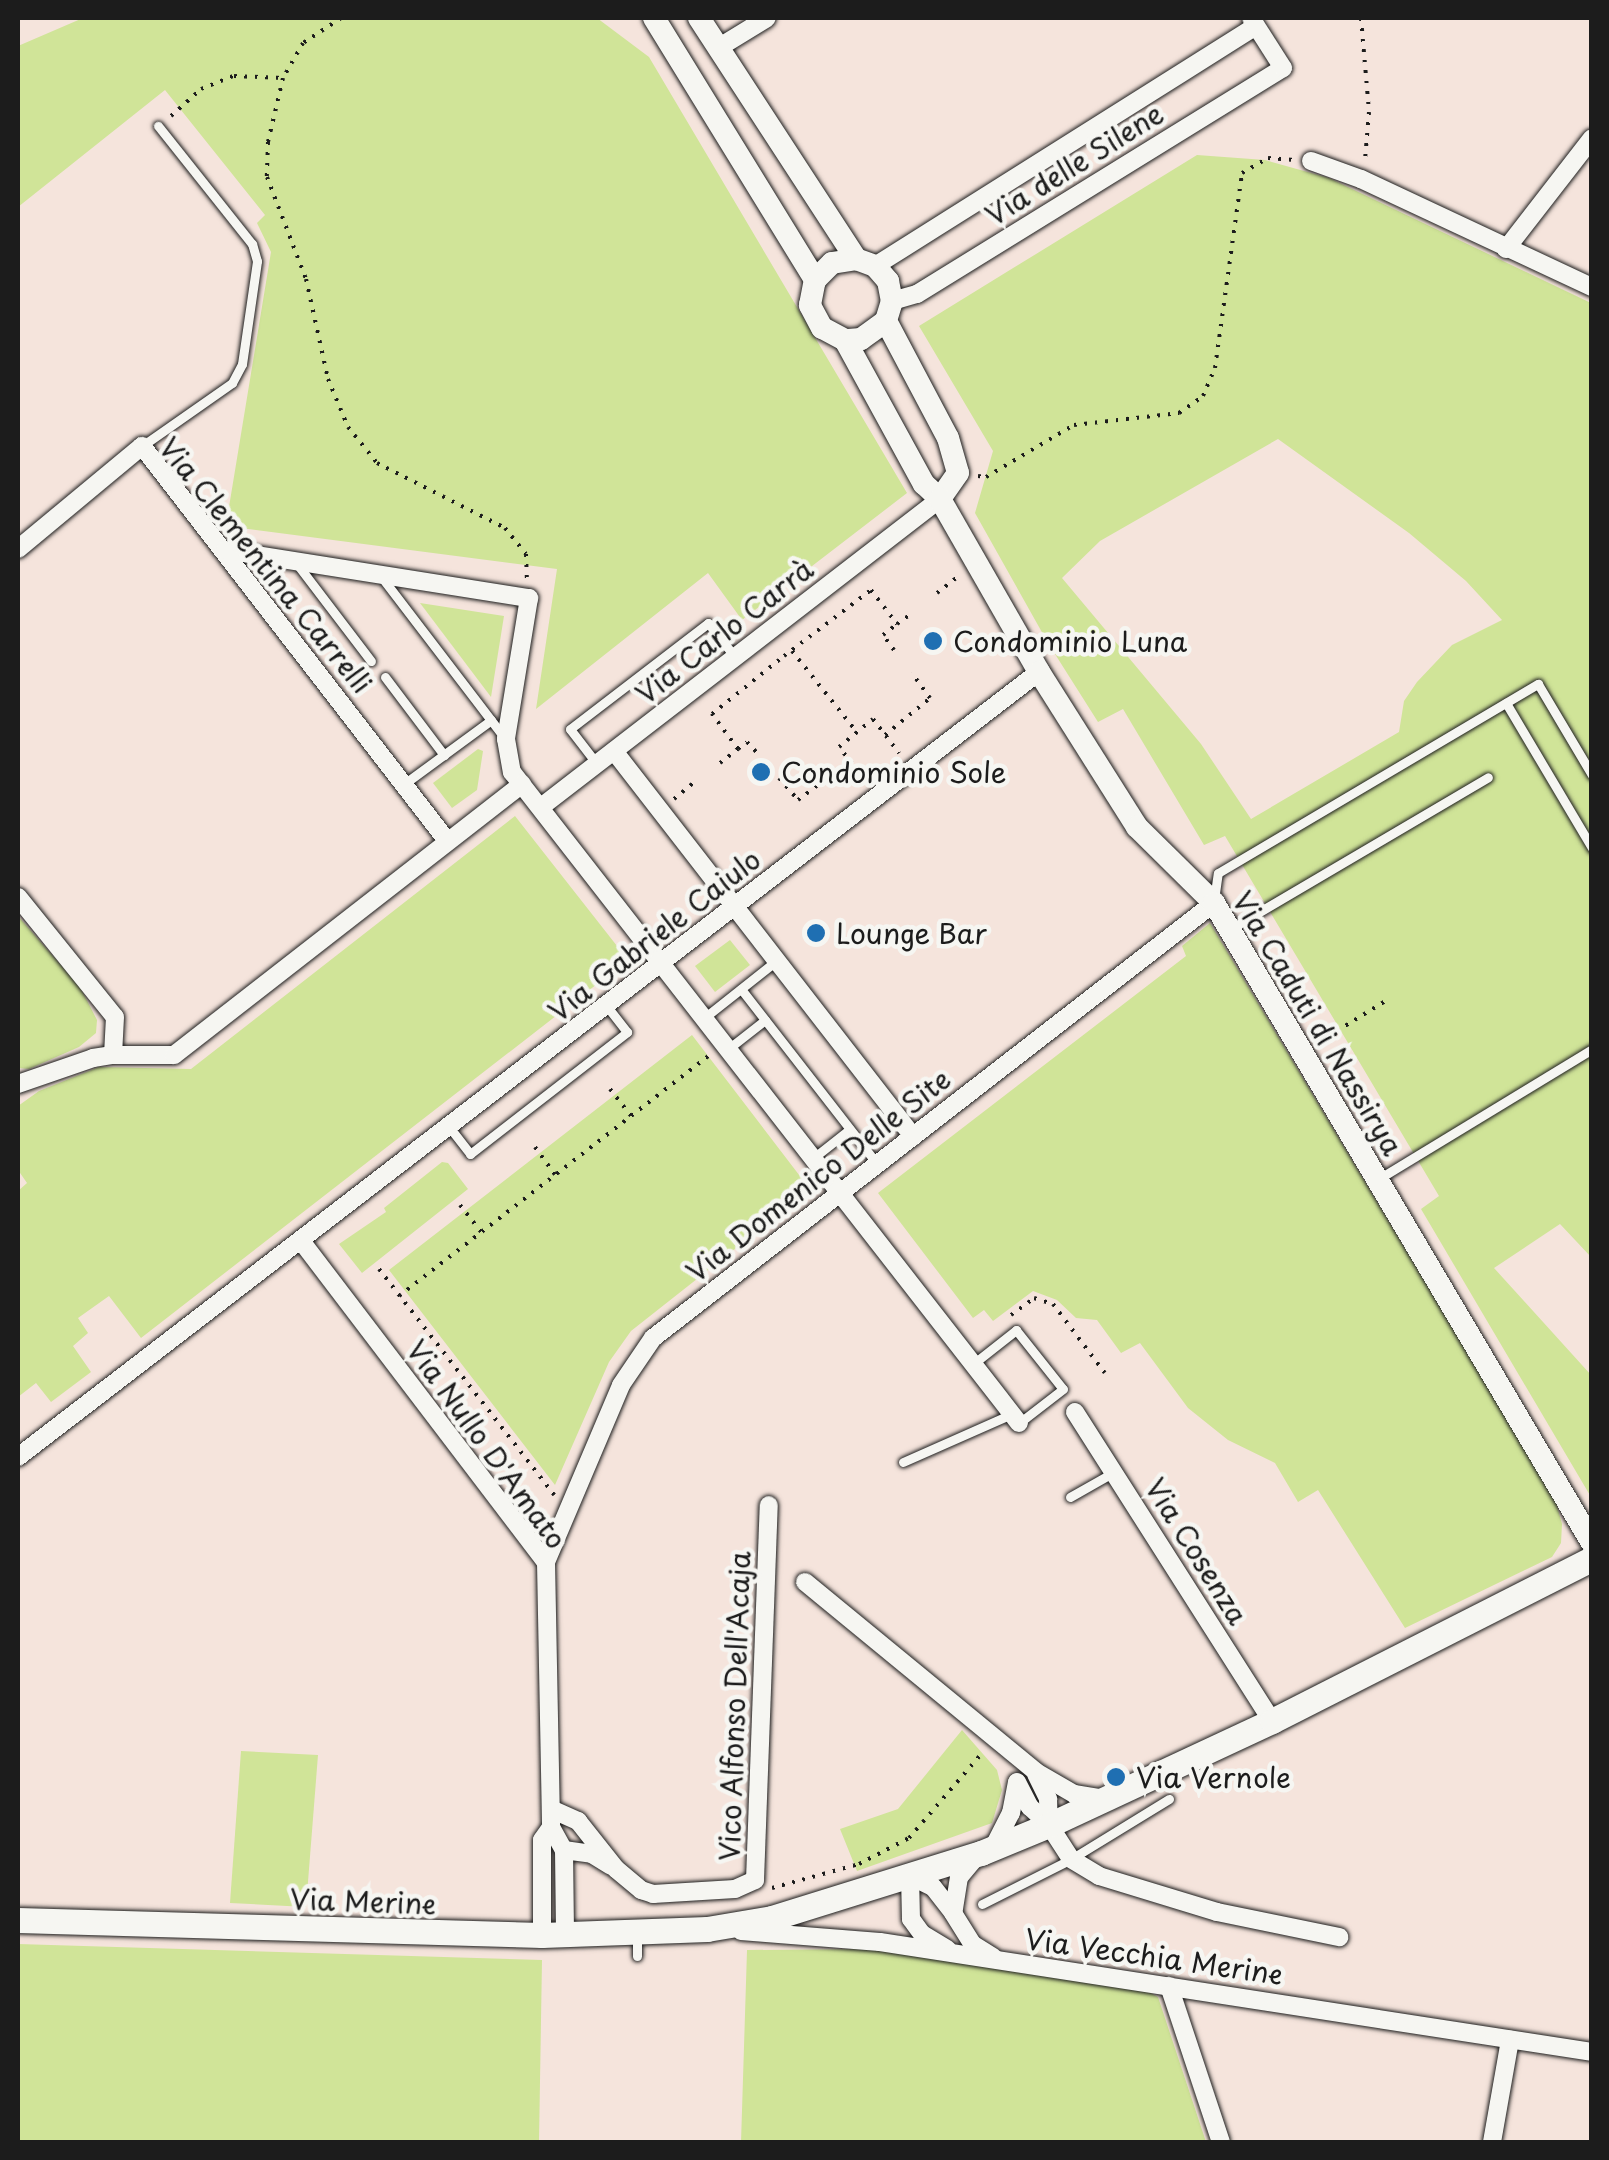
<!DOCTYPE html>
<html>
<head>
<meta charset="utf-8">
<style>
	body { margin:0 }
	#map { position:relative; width:1609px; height:2160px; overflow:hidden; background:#f5e4dc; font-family:"Playpen Sans",sans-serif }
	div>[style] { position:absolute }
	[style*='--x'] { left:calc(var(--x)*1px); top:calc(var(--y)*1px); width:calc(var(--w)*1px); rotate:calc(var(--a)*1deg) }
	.green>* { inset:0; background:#d0e498 }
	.path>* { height:4px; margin-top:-2px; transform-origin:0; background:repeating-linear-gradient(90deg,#1c1c1c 0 2.5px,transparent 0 10.5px) }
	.roads { filter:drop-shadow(0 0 2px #1c1c1c) drop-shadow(0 0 2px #1c1c1c) }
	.service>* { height:9px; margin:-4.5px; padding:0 4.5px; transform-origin:4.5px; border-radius:4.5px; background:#f6f6f2 }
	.minor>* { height:18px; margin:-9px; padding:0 9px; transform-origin:9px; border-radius:9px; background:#f6f6f2 }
	.tertiary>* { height:22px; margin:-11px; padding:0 11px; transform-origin:11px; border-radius:11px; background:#f6f6f2 }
	.secondary>* { height:25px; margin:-12.5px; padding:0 12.5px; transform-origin:12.5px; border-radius:12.5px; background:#f6f6f2 }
	.dots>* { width:28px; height:28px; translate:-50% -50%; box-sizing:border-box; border:5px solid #f6f6f2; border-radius:50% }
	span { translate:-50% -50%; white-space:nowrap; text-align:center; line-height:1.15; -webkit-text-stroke:9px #f6f6f2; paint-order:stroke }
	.street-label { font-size:28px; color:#1c1c1c }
	.poi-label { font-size:28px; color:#1c1c1c }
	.left { translate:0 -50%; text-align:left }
	.frame { position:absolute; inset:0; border:20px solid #1c1c1c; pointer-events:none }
</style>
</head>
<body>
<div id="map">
	<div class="green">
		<i style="clip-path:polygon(83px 18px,597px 18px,649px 57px,907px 493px,742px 620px,708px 573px,536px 709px,557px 569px,241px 528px,234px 523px,228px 513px,271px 252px,257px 223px,265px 215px,165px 90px,18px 207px,18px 46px)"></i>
		<i style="clip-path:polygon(evenodd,1197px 155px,1265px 160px,1329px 178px,1591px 303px,1591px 1257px,1560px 1224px,1494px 1268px,1591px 1375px,1591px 1497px,1421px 1209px,1439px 1196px,1225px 836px,1204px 845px,1123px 709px,1098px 722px,1048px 643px,975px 513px,993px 451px,919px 326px,1197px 155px,1278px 439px,1409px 533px,1466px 581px,1502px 620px,1452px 645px,1417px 682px,1404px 701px,1399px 732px,1251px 819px,1201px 744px,1062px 578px,1100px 541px,1278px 439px)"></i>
		<i style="clip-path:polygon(420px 603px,504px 616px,491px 697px)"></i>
		<i style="clip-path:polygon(478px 749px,483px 751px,477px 790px,452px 808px,433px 783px)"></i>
		<i style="clip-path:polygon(515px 816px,628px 960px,141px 1338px,109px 1296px,78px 1318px,88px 1333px,73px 1346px,91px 1372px,51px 1402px,36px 1383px,18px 1397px,18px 1191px,27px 1183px,18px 1170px,18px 1106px,39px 1091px,99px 1067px,191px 1069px)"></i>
		<i style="clip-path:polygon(18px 916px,80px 987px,97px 1020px,96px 1033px,79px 1047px,29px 1069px,18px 1068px)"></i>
		<i style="clip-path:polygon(1210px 923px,1555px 1499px,1562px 1524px,1561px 1543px,1552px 1557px,1405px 1628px,1318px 1490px,1298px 1502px,1275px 1463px,1228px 1440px,1188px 1408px,1140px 1343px,1121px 1353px,1097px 1320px,1076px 1318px,1057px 1300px,1033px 1291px,993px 1321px,984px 1310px,973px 1318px,878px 1193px,1186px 956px,1182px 946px)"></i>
		<i style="clip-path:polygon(730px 940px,750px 965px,715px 992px,695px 966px)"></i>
		<i style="clip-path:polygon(692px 1035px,806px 1184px,806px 1193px,631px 1331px,609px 1362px,555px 1485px,389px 1270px)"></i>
		<i style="clip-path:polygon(442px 1162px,448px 1163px,468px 1189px,362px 1273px,339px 1244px,386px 1212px,384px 1208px)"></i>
		<i style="clip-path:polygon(962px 1730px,997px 1770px,1002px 1790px,992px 1823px,857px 1871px,840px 1829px,898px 1809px)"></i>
		<i style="clip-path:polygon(241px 1751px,318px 1755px,306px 1907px,230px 1903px)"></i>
		<i style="clip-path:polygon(18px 1944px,542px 1960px,539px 2142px,18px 2142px)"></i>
		<i style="clip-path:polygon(871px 1949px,1149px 1992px,1158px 1997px,1206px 2142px,741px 2142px,747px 1950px)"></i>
	</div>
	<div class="path">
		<i style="--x:341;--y:18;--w:45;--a:146.7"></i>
		<i style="--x:303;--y:43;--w:40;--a:119.7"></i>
		<i style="--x:283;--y:78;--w:66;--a:103.2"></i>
		<i style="--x:268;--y:142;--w:35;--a:92"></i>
		<i style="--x:267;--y:177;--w:109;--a:69.1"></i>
		<i style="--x:306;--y:279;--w:102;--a:77.6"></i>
		<i style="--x:328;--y:379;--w:52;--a:67.4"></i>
		<i style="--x:348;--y:427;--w:46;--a:51.1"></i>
		<i style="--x:377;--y:463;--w:144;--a:26.9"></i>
		<i style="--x:505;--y:528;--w:33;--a:51"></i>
		<i style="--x:526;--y:554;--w:26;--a:88"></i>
		<i style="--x:1361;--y:18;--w:94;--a:85.1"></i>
		<i style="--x:1369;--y:112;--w:48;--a:94.8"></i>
		<i style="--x:171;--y:116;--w:40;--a:-42"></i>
		<i style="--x:201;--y:89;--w:35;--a:-22"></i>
		<i style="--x:234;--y:76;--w:49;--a:2.3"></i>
		<i style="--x:978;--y:476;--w:8;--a:7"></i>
		<i style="--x:986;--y:477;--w:102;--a:-30.6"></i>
		<i style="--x:1074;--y:425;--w:106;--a:-6.5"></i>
		<i style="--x:1179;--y:413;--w:29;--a:-35"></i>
		<i style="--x:1203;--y:396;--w:30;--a:-67"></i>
		<i style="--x:1215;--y:368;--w:197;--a:-82.1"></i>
		<i style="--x:1242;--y:173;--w:30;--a:-30"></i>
		<i style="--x:1268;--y:158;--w:27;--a:4"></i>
		<i style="--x:937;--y:593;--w:29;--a:-38"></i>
		<i style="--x:894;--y:650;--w:19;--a:-126"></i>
		<i style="--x:883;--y:635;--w:18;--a:-38"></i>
		<i style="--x:792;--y:651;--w:104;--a:51.3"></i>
		<i style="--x:885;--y:735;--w:58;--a:-39.4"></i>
		<i style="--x:930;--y:698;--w:31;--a:-126"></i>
		<i style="--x:738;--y:749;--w:11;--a:-38"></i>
		<i style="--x:747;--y:742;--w:18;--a:47"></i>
		<i style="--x:720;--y:763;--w:23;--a:-38"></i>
		<i style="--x:738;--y:749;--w:44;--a:-126.6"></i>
		<i style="--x:712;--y:714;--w:92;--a:-38.9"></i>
		<i style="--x:784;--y:656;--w:109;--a:-37.2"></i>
		<i style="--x:871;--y:590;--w:43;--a:52.6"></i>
		<i style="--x:897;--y:624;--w:17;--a:-36"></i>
		<i style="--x:779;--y:778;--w:29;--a:49"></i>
		<i style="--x:798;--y:800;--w:65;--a:-36.9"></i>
		<i style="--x:865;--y:780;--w:42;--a:-128.2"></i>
		<i style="--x:839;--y:747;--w:44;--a:-39.5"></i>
		<i style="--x:873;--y:719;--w:43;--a:52.6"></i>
		<i style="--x:674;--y:799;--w:25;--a:-40"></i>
		<i style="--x:1319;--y:1042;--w:80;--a:-31.7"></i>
		<i style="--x:610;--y:1089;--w:34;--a:52"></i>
		<i style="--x:535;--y:1147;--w:34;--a:54"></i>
		<i style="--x:460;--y:1205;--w:34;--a:52"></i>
		<i style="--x:379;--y:1269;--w:286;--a:52.2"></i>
		<i style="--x:399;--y:1296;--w:395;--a:-37.8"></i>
		<i style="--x:1011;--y:1315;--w:29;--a:-36"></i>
		<i style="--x:1034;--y:1298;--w:20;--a:18"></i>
		<i style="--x:1053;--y:1304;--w:86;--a:53"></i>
		<i style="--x:772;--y:1888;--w:90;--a:-15.4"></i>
		<i style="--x:859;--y:1864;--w:56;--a:-27.5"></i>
		<i style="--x:909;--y:1838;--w:113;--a:-49.3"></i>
	</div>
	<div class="roads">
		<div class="service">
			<i style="--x:142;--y:446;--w:110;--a:-35"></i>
			<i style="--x:232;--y:383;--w:21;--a:-62"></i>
			<i style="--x:242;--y:364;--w:104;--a:-81.7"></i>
			<i style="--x:257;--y:261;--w:18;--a:-106"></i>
			<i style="--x:252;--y:244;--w:151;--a:-128.5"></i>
			<i style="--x:297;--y:564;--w:122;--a:52.7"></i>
			<i style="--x:383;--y:579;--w:199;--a:52.6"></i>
			<i style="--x:385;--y:677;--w:98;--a:52.9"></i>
			<i style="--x:1506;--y:703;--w:169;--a:59.3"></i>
			<i style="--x:597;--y:764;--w:44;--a:-127.6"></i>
			<i style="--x:570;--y:729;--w:174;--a:-37.5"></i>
			<i style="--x:708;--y:623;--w:43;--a:51.5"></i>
			<i style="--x:404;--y:784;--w:108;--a:-36.3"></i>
			<i style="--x:1214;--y:900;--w:27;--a:-82"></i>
			<i style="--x:1218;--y:873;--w:372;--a:-30.6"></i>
			<i style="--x:1538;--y:684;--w:106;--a:59.3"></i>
			<i style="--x:1232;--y:928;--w:297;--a:-30.5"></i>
			<i style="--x:741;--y:989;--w:222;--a:52.1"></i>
			<i style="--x:704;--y:1018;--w:92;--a:-38.4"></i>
			<i style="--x:728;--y:1049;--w:47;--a:-38.1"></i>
			<i style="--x:450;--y:1128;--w:33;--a:52"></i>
			<i style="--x:470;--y:1154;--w:199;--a:-37.8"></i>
			<i style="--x:627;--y:1032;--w:33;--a:-128"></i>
			<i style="--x:812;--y:1159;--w:48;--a:-38.3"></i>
			<i style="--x:1380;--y:1178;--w:248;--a:-31.3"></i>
			<i style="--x:973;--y:1364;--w:55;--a:-38.3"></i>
			<i style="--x:1016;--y:1330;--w:75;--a:51.5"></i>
			<i style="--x:1063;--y:1389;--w:56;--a:142.3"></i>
			<i style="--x:903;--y:1462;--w:119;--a:-23.8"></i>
			<i style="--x:1070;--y:1497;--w:51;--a:-29.6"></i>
			<i style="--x:982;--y:1904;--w:100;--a:-26.8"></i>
			<i style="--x:1071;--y:1859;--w:115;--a:-31.5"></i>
			<i style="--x:637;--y:1936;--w:20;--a:90"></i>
		</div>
		<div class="minor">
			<i style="--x:718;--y:48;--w:57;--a:-31.5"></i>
			<i style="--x:1311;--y:161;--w:53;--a:19.8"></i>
			<i style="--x:1361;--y:179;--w:255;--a:25.1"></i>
			<i style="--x:1506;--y:249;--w:140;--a:-52.2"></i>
			<i style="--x:875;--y:266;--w:450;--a:-32.2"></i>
			<i style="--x:892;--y:301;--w:26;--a:-16"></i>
			<i style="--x:917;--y:294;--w:430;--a:-31.7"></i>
			<i style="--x:1283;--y:68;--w:59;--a:-122.6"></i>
			<i style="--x:18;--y:549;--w:161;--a:-39.7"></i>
			<i style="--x:142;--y:446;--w:498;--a:52.3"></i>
			<i style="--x:225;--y:550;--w:308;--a:9"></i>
			<i style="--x:529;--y:598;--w:143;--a:99.3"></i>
			<i style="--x:506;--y:739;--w:34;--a:80"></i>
			<i style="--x:512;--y:772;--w:825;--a:52.09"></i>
			<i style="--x:614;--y:751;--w:488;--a:52.2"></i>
			<i style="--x:541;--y:807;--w:504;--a:-37.67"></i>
			<i style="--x:18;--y:897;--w:154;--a:51.1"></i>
			<i style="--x:115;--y:1017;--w:38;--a:93"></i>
			<i style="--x:113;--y:1055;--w:61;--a:0"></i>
			<i style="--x:174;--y:1055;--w:441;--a:-37.9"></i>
			<i style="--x:18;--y:1084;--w:79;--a:-19.1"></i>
			<i style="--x:93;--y:1058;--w:20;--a:-9"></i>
			<i style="--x:302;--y:1242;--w:402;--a:52.7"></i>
			<i style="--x:546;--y:1562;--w:265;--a:88.9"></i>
			<i style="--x:551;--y:1827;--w:26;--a:61"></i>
			<i style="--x:564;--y:1850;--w:85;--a:89.3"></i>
			<i style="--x:1075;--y:1412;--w:366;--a:57.5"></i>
			<i style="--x:18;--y:1457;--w:1288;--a:-37.56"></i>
			<i style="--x:546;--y:1562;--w:192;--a:-67"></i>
			<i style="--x:621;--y:1385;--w:57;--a:-55.8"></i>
			<i style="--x:653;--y:1338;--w:710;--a:-37.79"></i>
			<i style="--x:805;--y:1582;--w:299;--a:39.4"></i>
			<i style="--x:1036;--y:1772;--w:44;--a:30.1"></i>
			<i style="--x:1074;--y:1794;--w:31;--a:9"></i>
			<i style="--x:1036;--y:1774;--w:28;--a:64"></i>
			<i style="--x:1048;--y:1799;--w:26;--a:88"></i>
			<i style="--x:1017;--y:1782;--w:28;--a:63"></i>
			<i style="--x:1030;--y:1807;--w:26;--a:43"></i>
			<i style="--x:1049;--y:1825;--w:40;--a:57.1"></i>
			<i style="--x:1071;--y:1859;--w:33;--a:31"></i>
			<i style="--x:1099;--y:1876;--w:123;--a:17"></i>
			<i style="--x:1217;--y:1912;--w:125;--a:11.6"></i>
			<i style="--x:551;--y:1809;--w:30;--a:24"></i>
			<i style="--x:578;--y:1821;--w:61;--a:51.6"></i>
			<i style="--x:616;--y:1869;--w:33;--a:40"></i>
			<i style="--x:641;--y:1890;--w:13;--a:18"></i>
			<i style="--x:653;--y:1894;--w:82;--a:-3.5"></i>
			<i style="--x:735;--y:1889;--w:22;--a:-24"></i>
			<i style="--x:755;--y:1880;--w:375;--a:-87.9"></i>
			<i style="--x:993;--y:1848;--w:39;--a:-63"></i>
			<i style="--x:1011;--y:1813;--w:31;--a:-79"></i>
			<i style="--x:564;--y:1850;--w:28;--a:8"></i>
			<i style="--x:592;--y:1854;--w:22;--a:32"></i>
			<i style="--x:976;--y:1857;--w:26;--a:130"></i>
			<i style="--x:959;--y:1877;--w:36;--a:99"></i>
			<i style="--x:953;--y:1913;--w:36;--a:58"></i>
			<i style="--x:972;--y:1944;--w:25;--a:32"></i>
			<i style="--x:741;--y:1931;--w:139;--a:4.5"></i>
			<i style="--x:880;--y:1942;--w:720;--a:8.78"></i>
			<i style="--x:542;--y:1935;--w:95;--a:-90"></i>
			<i style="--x:542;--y:1840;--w:16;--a:-55"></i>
			<i style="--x:947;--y:1949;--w:29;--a:-149"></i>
			<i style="--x:922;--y:1934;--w:19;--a:-126"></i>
			<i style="--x:911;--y:1919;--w:43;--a:-91.3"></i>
			<i style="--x:910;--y:1876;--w:25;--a:26"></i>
			<i style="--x:933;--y:1887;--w:33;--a:52"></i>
			<i style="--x:1169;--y:1986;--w:164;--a:71.6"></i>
			<i style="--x:1492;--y:2142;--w:104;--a:-80"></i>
		</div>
		<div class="tertiary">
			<i style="--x:654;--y:18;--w:308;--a:58.4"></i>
			<i style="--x:699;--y:18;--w:288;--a:56.9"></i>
			<i style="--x:886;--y:321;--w:31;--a:144"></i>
			<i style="--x:861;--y:339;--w:16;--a:176"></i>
			<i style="--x:845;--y:340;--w:26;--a:-152"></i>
			<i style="--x:822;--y:328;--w:26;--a:-118"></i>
			<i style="--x:810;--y:305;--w:25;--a:-79"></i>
			<i style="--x:815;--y:280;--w:24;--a:-45"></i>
			<i style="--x:832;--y:263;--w:24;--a:-9"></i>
			<i style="--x:856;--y:259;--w:20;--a:20"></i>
			<i style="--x:875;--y:266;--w:20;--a:49"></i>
			<i style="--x:888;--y:281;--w:20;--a:79"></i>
			<i style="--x:892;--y:301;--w:21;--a:107"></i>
			<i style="--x:886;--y:321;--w:132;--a:62.1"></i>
			<i style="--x:948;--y:438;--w:36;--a:74"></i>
			<i style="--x:958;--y:473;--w:32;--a:125"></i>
			<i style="--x:845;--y:340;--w:164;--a:61.3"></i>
			<i style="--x:924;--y:484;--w:22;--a:43"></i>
			<i style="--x:940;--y:499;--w:199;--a:60.2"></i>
			<i style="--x:1039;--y:672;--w:183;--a:57.7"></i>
			<i style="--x:1137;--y:827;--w:108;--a:44.6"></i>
			<i style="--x:1214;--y:903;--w:743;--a:59.43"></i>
		</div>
		<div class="secondary">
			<i style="--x:18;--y:1920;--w:524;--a:1.64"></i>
			<i style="--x:542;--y:1935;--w:165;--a:-2.1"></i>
			<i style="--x:707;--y:1929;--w:66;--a:-9.6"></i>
			<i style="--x:772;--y:1918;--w:219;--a:-17.3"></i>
			<i style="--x:981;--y:1853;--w:74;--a:-22.4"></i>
			<i style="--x:1049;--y:1825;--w:246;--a:-25"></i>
			<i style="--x:1272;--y:1721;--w:359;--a:-26.9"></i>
		</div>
	</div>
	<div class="dots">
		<i style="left:933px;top:641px;background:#1f6fb2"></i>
		<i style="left:761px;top:772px;background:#1f6fb2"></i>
		<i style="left:816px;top:933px;background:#1f6fb2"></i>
		<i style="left:1116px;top:1777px;background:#1f6fb2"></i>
	</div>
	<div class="street-label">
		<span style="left:1074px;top:164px;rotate:-32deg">Via delle Silene</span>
		<span style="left:266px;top:565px;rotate:51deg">Via Clementina Carrelli</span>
		<span style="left:724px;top:631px;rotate:-38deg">Via Carlo Carrà</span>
		<span style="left:654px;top:935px;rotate:-38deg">Via Gabriele Caiulo</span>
		<span style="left:1318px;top:1023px;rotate:59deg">Via Caduti di Nassirya</span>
		<span style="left:818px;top:1175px;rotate:-38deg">Via Domenico Delle Site</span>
		<span style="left:487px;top:1444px;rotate:54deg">Via Nullo D'Amato</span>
		<span style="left:1197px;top:1551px;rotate:58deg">Via Cosenza</span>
		<span style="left:734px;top:1706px;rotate:-88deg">Vico Alfonso Dell'Acaja</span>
		<span style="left:363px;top:1901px;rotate:2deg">Via Merine</span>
		<span style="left:1154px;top:1956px;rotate:8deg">Via Vecchia Merine</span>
	</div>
	<div class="poi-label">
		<span class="left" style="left:953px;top:641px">Condominio Luna</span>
		<span class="left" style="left:781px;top:772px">Condominio Sole</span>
		<span class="left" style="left:836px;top:933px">Lounge Bar</span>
		<span class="left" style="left:1136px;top:1777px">Via Vernole</span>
	</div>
	<div class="frame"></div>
</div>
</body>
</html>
